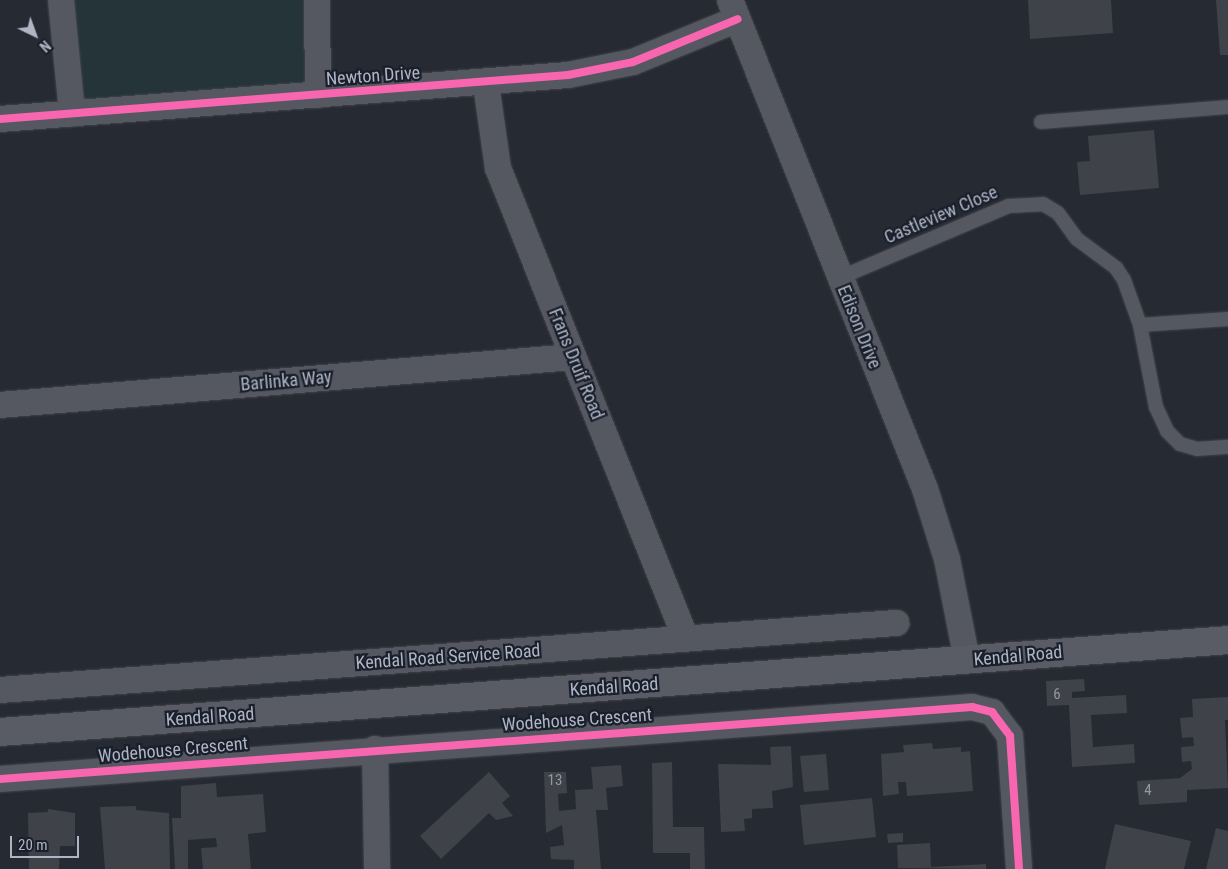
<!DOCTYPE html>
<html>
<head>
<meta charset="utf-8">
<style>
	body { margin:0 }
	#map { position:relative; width:1228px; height:869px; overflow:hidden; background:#262a32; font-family:"Roboto Condensed",sans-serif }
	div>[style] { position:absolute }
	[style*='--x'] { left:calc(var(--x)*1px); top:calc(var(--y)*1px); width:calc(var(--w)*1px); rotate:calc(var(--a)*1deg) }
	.green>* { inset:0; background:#243438 }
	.building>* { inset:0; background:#3f4248 }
	.roads { filter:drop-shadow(0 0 1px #42454b) drop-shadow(0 0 1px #42454b) }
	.service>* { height:14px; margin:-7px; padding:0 7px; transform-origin:7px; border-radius:7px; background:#555860 }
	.minor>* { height:26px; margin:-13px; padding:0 13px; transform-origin:13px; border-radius:13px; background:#555860 }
	.secondary>* { height:28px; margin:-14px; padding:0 14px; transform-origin:14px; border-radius:14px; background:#5a5c65 }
	.cycleway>* { height:8px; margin:-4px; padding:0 4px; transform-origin:4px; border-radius:4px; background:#f766af }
	span { translate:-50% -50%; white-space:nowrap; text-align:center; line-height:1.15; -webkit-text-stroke:4.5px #1a1f2c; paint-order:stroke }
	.number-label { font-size:15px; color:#9398a5 }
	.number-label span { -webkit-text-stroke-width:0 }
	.street-label { font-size:18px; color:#afb5c4 }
	.north { position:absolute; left:10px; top:10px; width:50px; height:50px; -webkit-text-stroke:4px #1a1f2c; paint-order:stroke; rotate:138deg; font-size:14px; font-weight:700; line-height:20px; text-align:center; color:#afb5c4 }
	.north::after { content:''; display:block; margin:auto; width:18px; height:22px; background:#afb5c4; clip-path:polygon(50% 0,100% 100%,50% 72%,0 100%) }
	.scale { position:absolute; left:10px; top:836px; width:69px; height:22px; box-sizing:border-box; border:2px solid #afb5c4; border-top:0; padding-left:6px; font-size:15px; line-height:18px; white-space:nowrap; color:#afb5c4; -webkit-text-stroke:4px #1a1f2c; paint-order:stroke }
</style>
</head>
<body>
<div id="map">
	<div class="green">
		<i style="clip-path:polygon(63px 0,311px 0,317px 95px,73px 113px)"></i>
	</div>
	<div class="building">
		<i style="clip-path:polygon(1028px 0,1111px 0,1113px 33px,1030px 39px)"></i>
		<i style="clip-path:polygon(1216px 0,1228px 0,1228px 55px,1220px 55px)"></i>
		<i style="clip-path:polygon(1154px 130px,1159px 188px,1080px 195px,1077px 162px,1090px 161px,1088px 136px)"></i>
		<i style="clip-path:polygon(1084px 679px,1085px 691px,1072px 692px,1072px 698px,1126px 695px,1127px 713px,1091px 715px,1093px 747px,1134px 744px,1135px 763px,1072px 767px,1069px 705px,1047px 706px,1046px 681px)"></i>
		<i style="clip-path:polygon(1228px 697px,1228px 720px,1225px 720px,1228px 788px,1187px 790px,1187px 802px,1139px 805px,1137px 781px,1180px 778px,1192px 769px,1191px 761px,1182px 762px,1181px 747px,1194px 746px,1193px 737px,1182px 738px,1180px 718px,1193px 717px,1192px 699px)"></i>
		<i style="clip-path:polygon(932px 743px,933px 749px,961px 747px,961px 752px,970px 751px,973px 791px,907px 796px,906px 782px,898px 782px,899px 794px,883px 796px,881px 754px,904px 752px,903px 745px)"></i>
		<i style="clip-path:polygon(791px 746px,793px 787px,772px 791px,773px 808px,752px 809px,752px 818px,744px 819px,745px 831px,721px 832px,718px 764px,771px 765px,770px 747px)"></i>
		<i style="clip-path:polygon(826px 754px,829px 790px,804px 792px,800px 756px)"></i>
		<i style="clip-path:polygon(672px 762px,673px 827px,704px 827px,705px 869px,690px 869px,690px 853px,653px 853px,652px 763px)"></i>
		<i style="clip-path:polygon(621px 765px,623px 786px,606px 788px,608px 810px,596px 810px,601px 869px,574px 869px,574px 860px,551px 859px,550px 847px,564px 845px,562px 825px,546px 833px,544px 772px,566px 772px,567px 793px,558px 794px,559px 811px,576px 809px,575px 790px,593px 789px,591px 767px)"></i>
		<i style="clip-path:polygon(489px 772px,510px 796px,502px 803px,513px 816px,496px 820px,489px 813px,441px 859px,420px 836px)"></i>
		<i style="clip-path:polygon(216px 783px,217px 797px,263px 794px,266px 832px,248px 834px,251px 869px,203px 869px,201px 848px,217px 847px,216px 838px,188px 840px,188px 869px,175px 869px,172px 818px,181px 818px,181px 786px)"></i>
		<i style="clip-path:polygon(872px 798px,876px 837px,804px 845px,800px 805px)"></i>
		<i style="clip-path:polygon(136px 806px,136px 810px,169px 813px,170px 869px,105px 869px,100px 807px)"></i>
		<i style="clip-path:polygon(48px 809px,75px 813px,75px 846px,60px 846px,59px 869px,29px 869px,28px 813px,48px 812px)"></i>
		<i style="clip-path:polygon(1115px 824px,1191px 841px,1184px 869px,1105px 869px)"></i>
		<i style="clip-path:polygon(1216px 828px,1228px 831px,1228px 869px,1206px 869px)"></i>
		<i style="clip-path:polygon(903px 833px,903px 842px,888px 843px,887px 834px)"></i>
		<i style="clip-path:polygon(930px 843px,931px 867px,986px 864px,986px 869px,898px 868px,897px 845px)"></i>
	</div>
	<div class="roads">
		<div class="service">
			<i style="--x:1041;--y:122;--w:188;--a:-4.6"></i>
			<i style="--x:839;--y:278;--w:185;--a:-23"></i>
			<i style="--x:1009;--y:206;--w:34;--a:-3"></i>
			<i style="--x:1043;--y:204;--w:17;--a:31"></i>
			<i style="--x:1058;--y:213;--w:32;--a:54"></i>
			<i style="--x:1077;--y:239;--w:49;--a:36.6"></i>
			<i style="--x:1116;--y:268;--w:14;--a:56"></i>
			<i style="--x:1124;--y:280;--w:48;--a:70.4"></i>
			<i style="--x:1140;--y:325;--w:84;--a:79"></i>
			<i style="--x:1156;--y:407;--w:26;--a:65"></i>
			<i style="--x:1167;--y:431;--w:18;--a:45"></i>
			<i style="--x:1180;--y:444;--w:18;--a:16"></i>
			<i style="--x:1197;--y:449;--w:31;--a:-4"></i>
			<i style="--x:1140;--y:325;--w:88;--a:-3.9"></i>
		</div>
		<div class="minor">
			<i style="--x:61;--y:0;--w:114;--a:84.4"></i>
			<i style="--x:317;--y:0;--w:95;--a:89.4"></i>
			<i style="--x:730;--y:0;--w:526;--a:68.26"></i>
			<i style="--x:925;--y:489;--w:73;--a:72.6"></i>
			<i style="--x:947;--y:559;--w:103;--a:78.8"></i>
			<i style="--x:486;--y:84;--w:85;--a:81.9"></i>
			<i style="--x:498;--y:168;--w:507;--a:68.24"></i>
			<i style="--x:0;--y:119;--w:570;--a:-4.43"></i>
			<i style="--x:568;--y:75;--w:66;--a:-11.3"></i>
			<i style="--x:633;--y:62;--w:113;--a:-22.3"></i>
			<i style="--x:0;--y:405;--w:575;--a:-4.79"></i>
			<i style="--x:0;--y:690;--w:899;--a:-4.28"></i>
			<i style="--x:375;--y:749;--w:120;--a:89"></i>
			<i style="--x:0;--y:779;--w:975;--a:-4.24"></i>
			<i style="--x:972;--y:707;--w:21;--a:14"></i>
			<i style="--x:992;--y:712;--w:30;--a:53"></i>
			<i style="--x:1010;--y:736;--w:133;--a:86.1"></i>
		</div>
		<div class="secondary">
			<i style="--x:0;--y:732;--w:1231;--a:-4.28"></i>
		</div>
	</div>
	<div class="cycleway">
		<i style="--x:0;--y:119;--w:570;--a:-4.43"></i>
		<i style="--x:568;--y:75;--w:66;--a:-11.3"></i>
		<i style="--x:633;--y:62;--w:113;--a:-22.3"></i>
		<i style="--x:0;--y:779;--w:975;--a:-4.24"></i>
		<i style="--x:972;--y:707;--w:21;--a:14"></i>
		<i style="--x:992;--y:712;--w:30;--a:53"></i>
		<i style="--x:1010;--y:736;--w:133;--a:86.1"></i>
	</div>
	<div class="number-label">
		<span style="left:1057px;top:695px">6</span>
		<span style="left:555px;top:781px">13</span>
		<span style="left:1148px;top:791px">4</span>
	</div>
	<div class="street-label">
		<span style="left:373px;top:76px;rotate:-4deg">Newton Drive</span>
		<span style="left:941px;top:215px;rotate:-23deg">Castleview Close</span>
		<span style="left:859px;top:327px;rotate:68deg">Edison Drive</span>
		<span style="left:576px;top:364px;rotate:68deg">Frans Druif Road</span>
		<span style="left:286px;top:381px;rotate:-5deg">Barlinka Way</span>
		<span style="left:1018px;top:656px;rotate:-5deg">Kendal Road</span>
		<span style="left:448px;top:657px;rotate:-4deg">Kendal Road Service Road</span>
		<span style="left:614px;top:687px;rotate:-4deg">Kendal Road</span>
		<span style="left:210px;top:717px;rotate:-4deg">Kendal Road</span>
		<span style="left:577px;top:720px;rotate:-4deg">Wodehouse Crescent</span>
		<span style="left:173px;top:750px;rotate:-5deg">Wodehouse Crescent</span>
	</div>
	<div class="north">N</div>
	<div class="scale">20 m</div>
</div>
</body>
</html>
